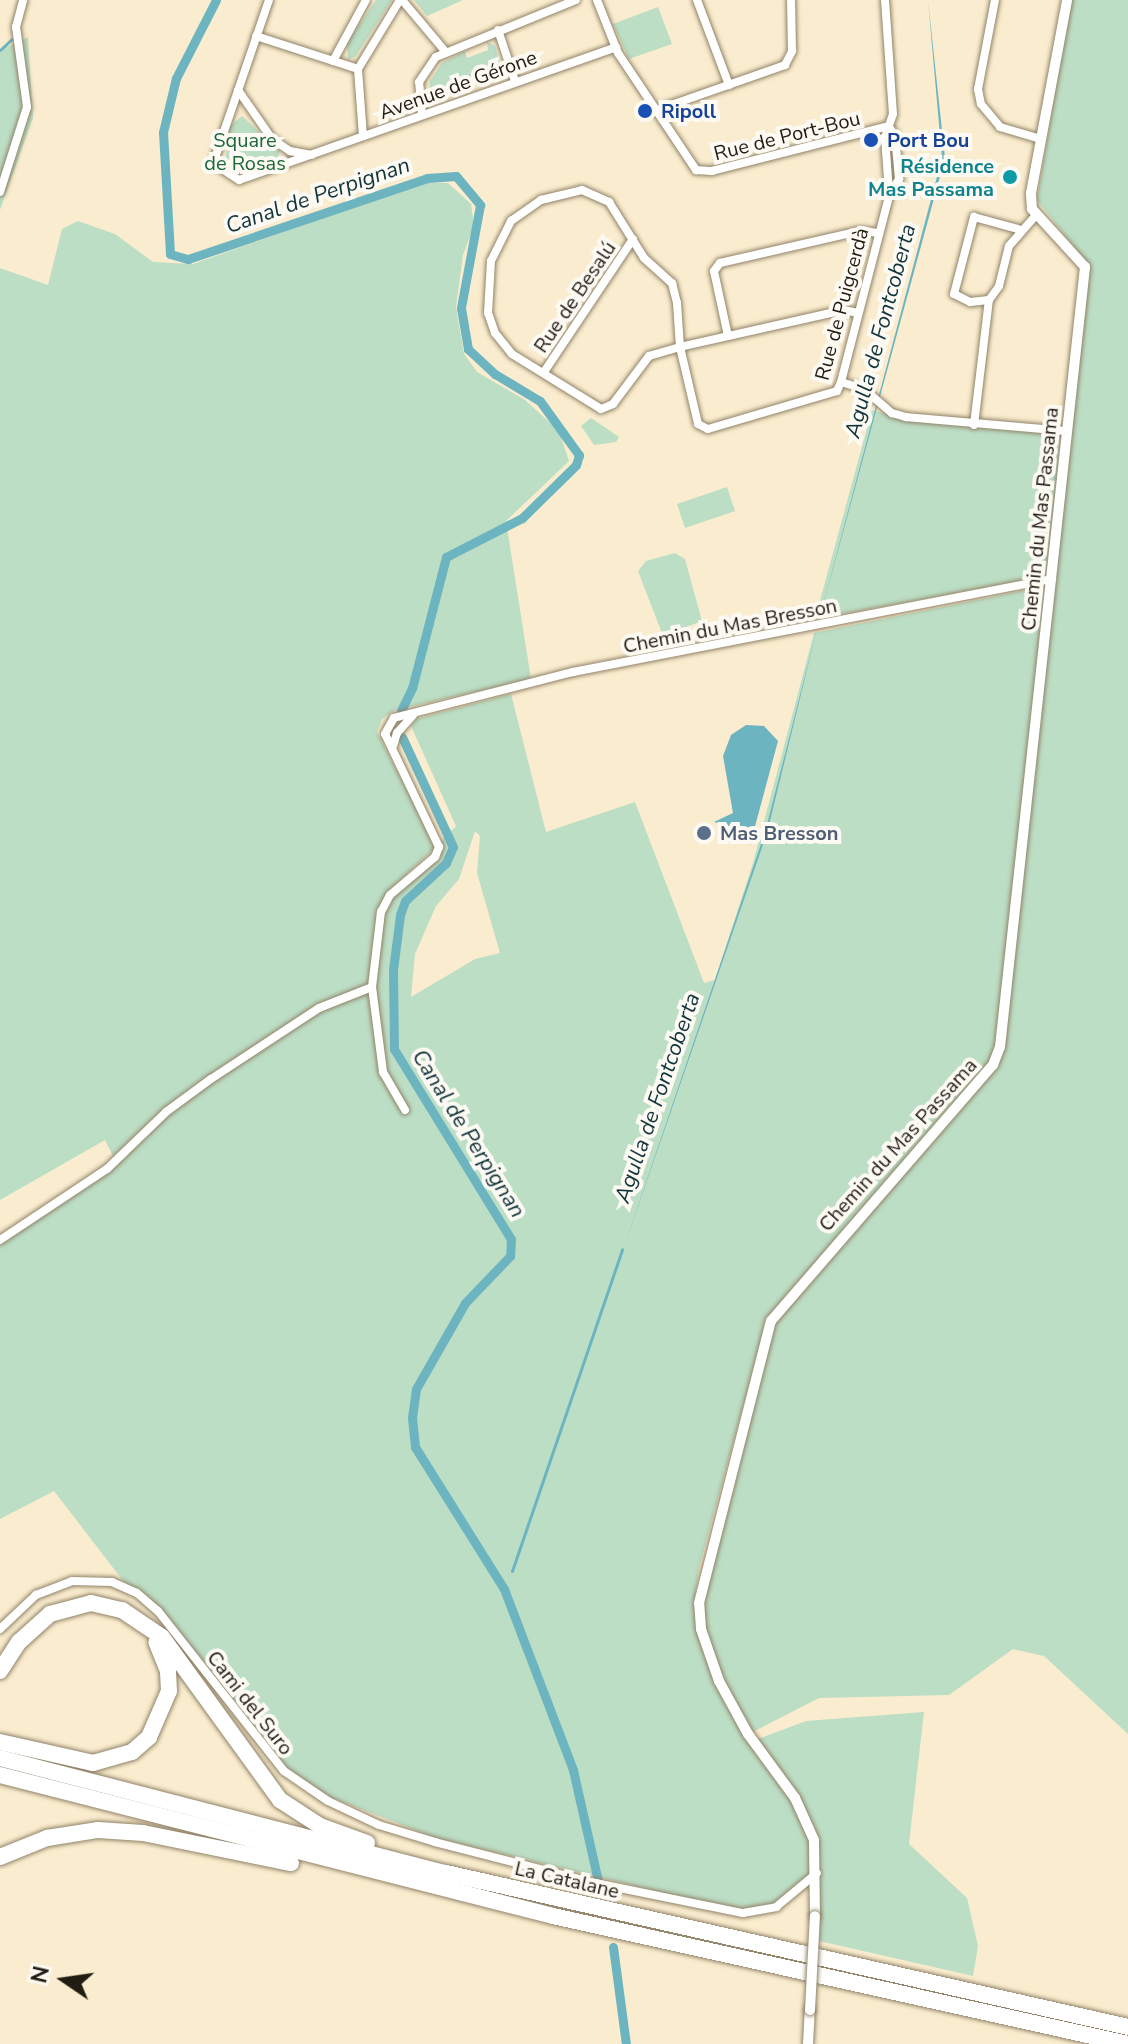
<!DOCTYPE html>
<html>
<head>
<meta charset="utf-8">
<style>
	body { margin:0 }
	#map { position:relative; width:1128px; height:2044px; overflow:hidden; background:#faecce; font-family:"Nunito Sans",sans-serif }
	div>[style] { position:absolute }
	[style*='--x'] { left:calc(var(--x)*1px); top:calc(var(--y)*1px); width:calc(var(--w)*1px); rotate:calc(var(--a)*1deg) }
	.green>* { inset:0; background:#bcdec5 }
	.water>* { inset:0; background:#6db4c1 }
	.stream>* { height:3px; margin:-1.5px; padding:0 1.5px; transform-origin:1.5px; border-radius:1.5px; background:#6db4c1 }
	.canal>* { height:9px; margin:-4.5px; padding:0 4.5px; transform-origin:4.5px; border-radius:4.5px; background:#6db4c1 }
	.roads { filter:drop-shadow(0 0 2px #908368) drop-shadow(0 0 2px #908368) }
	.minor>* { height:8px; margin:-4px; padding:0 4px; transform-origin:4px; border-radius:4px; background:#fff }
	.tertiary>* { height:10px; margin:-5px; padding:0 5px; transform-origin:5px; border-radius:5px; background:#fff }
	.motorway>* { height:16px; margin:-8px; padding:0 8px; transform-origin:8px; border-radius:8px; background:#fff }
	.bridges { filter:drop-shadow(0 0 2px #908368) drop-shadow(0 0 2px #908368) }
	.tertiary-bridge>* { height:10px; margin:-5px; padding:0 5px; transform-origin:5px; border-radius:5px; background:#fff }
	.dots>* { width:22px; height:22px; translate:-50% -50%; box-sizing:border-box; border:4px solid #fdfaf4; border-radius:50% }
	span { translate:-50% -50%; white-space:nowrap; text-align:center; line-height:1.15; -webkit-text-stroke:8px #fdfaf4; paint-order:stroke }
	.street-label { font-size:20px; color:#221d12 }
	.transit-label { font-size:20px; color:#164399; font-weight:700 }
	.left { translate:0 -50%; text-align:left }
	.park-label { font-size:20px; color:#1b673a }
	.culture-label { font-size:20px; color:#0d838f; font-weight:700 }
	.right { translate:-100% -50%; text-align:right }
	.service-label { font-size:20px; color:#4e5e75; font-weight:700 }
	.water-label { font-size:22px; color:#11353b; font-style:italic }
	.north { position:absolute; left:24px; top:1940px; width:80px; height:80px; -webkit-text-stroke:6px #fdfaf4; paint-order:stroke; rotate:283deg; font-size:22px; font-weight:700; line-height:32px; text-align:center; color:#221d12 }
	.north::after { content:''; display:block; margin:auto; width:28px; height:36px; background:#221d12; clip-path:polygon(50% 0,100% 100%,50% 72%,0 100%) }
</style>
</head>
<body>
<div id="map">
	<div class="green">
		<i style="clip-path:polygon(376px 0,392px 0,355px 57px,348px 59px,347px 43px)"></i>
		<i style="clip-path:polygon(414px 0,463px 0,427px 16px)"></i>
		<i style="clip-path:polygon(1071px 0,1128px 0,1128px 1734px,1044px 1656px,1013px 1649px,949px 1695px,819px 1698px,753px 1732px,723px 1679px,706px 1628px,704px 1603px,775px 1323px,997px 1068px,1004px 1049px,1090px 267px,1037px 200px)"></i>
		<i style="clip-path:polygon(658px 7px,672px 44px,629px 59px,613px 24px)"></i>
		<i style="clip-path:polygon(28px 37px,33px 118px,0 210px,0 50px)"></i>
		<i style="clip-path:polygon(487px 42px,495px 46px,504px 78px,437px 97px,437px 104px,428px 101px,430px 81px,442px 63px,465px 51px,467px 58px,488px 50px)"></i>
		<i style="clip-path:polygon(242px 116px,280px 151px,276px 164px,240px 175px,225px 163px,230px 126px)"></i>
		<i style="clip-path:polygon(426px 182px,448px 183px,471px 204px,474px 226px,463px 255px,456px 307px,464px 354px,477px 372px,525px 400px,559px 431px,569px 461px,506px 521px,531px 679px,395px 710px,382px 719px,377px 732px,436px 847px,387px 892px,377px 911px,369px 984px,317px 1005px,209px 1076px,163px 1109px,113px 1156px,105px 1140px,0 1200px,0 268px,48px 285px,62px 229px,78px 221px,115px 234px,153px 262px,193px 264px)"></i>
		<i style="clip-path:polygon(872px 410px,911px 421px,1061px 435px,1047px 576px,815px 619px)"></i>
		<i style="clip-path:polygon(591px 418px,619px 437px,616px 442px,594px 445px,581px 426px)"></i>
		<i style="clip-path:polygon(727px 487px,735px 511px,685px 528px,677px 504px)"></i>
		<i style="clip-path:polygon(675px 553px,685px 559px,702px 621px,663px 636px,638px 571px,646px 561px)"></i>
		<i style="clip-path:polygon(evenodd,1046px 586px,995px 1046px,989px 1063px,767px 1318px,699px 1568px,694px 1603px,714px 1683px,791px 1800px,809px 1841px,813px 1873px,775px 1904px,743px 1909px,710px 1904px,436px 1838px,330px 1797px,287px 1768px,161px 1608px,124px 1582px,54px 1491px,0 1519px,0 1245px,109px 1172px,168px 1115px,213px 1082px,320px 1012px,376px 990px,384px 913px,393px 897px,439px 859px,442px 840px,456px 826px,411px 726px,416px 719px,511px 694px,546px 832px,635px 802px,704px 983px,715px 980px,753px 863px,814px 633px,1046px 586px,475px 831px,480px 836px,477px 873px,500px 953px,475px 959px,411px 997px,415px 954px,436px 906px,459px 879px,475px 831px)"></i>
		<i style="clip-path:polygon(924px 1712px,909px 1844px,967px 1898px,978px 1946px,973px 1976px,819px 1941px,818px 1839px,758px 1739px,806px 1721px)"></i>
	</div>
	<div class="water">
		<i style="clip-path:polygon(928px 0,945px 158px,818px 624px,942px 158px)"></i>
		<i style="clip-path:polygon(818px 625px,767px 833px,622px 1253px,765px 832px)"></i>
		<i style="clip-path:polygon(746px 725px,764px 726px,778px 741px,750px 845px,739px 829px,714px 822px,733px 813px,723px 756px,731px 735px)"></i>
	</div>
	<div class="stream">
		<i style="--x:0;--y:50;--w:16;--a:-43"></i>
		<i style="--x:512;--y:1571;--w:340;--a:-71.1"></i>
	</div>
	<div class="canal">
		<i style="--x:216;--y:0;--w:88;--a:117.1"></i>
		<i style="--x:176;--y:78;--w:56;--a:103.5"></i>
		<i style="--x:163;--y:132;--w:122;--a:86.7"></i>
		<i style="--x:170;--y:254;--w:19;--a:16"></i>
		<i style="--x:188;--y:259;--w:252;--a:-18.7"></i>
		<i style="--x:427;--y:178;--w:29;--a:-4"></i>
		<i style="--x:456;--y:176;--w:38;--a:50"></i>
		<i style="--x:480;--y:205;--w:105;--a:100.5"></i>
		<i style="--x:461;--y:308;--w:42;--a:80.3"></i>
		<i style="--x:468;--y:349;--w:37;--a:43"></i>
		<i style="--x:495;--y:374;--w:52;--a:31"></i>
		<i style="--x:540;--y:401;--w:67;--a:54.2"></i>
		<i style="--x:579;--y:455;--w:10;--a:107"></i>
		<i style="--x:576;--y:465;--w:76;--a:135.5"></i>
		<i style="--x:522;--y:518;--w:85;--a:152.8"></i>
		<i style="--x:446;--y:557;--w:135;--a:104.5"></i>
		<i style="--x:412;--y:688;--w:25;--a:116"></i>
		<i style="--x:402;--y:737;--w:121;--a:65.1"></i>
		<i style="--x:453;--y:847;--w:17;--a:114"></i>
		<i style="--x:446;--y:863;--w:56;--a:137.2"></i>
		<i style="--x:405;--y:901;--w:15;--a:110"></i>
		<i style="--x:400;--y:915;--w:55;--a:97.3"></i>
		<i style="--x:393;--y:970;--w:79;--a:89.3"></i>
		<i style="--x:394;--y:1049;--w:223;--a:58.4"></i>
		<i style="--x:511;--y:1239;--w:17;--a:93"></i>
		<i style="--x:510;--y:1256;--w:65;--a:133.8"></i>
		<i style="--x:465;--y:1303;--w:99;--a:119.7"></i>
		<i style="--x:416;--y:1389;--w:29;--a:98"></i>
		<i style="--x:412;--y:1418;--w:29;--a:84"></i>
		<i style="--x:415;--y:1447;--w:168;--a:57.9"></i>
		<i style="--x:504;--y:1589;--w:194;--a:69.1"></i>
		<i style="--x:573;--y:1770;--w:127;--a:77.3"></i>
		<i style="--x:613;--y:1947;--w:98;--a:82.4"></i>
	</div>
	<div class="roads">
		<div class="minor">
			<i style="--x:269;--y:0;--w:167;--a:108.9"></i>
			<i style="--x:215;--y:158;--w:10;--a:66"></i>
			<i style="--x:219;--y:167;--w:24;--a:33"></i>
			<i style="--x:239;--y:180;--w:400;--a:-19.4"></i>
			<i style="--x:402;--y:0;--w:67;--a:49.9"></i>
			<i style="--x:597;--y:0;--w:57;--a:68.4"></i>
			<i style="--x:618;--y:53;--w:141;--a:56.3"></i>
			<i style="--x:696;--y:170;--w:16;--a:4"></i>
			<i style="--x:712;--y:171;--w:182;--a:-14.3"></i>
			<i style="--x:697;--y:0;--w:91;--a:69.4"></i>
			<i style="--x:885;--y:0;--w:114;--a:86"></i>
			<i style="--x:893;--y:114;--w:24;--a:109"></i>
			<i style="--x:885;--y:137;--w:56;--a:85.9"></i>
			<i style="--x:995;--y:0;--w:91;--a:100.8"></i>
			<i style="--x:978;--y:89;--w:15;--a:79"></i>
			<i style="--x:981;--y:104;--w:30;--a:50"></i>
			<i style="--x:1000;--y:127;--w:43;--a:16.3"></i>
			<i style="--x:498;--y:30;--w:54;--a:71.6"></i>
			<i style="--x:256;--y:36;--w:107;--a:17.9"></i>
			<i style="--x:333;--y:61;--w:69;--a:-61.6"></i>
			<i style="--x:238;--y:90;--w:60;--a:55.2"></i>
			<i style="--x:272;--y:139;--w:22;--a:34"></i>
			<i style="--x:290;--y:151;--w:22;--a:10"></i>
			<i style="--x:654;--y:111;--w:139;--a:-19.3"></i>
			<i style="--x:785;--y:65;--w:16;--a:-63"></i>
			<i style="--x:792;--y:51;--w:51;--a:-91.1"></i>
			<i style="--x:422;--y:115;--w:33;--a:-95"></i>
			<i style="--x:419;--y:82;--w:30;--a:-56"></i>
			<i style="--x:436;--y:57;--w:151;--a:-22.2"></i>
			<i style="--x:363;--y:136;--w:67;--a:-94.3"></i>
			<i style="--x:358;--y:69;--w:81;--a:-58.7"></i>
			<i style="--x:582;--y:190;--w:30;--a:24"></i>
			<i style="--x:609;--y:202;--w:66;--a:58"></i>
			<i style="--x:644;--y:258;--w:38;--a:42"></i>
			<i style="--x:672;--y:283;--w:21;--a:76"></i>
			<i style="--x:677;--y:303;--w:44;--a:86.1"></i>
			<i style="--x:680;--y:347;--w:32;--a:164"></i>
			<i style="--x:649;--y:356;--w:60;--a:126.9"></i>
			<i style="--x:613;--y:404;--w:13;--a:157"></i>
			<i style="--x:601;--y:409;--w:105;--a:-148.3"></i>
			<i style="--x:512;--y:354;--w:27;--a:-129"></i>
			<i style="--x:495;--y:333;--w:21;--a:-109"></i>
			<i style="--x:488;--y:313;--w:52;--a:-86.7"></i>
			<i style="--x:491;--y:261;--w:45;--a:-63.4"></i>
			<i style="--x:511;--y:221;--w:37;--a:-35"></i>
			<i style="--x:541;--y:200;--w:42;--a:-13.7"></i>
			<i style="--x:0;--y:192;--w:89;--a:-72.4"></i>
			<i style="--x:27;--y:107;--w:81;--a:-97.8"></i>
			<i style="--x:16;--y:27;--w:28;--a:-75"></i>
			<i style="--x:989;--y:300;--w:19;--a:174"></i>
			<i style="--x:970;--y:302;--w:18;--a:-153"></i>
			<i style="--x:954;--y:294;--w:80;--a:-75.4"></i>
			<i style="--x:974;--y:217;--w:46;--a:15.3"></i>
			<i style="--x:858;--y:313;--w:14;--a:-168"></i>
			<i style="--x:844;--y:310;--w:168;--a:167.3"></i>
			<i style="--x:680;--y:347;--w:79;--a:76.8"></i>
			<i style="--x:698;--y:424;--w:11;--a:27"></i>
			<i style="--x:708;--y:429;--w:134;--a:-16.4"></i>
			<i style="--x:837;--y:391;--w:10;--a:-66"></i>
			<i style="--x:841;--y:382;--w:195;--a:-75.5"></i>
			<i style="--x:890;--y:193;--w:17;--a:-57"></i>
			<i style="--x:899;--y:179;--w:44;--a:-95.2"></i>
			<i style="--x:895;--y:135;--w:11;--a:-128"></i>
			<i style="--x:728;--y:336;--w:66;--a:-102.2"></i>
			<i style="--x:714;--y:271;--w:10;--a:-53"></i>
			<i style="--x:720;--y:263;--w:144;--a:-12.9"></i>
			<i style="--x:860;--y:231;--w:18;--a:6"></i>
			<i style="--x:544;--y:372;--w:160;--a:-56.2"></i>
			<i style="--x:841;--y:382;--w:24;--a:17"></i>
			<i style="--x:864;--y:389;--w:37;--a:41"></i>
			<i style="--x:892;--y:413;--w:15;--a:16"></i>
			<i style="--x:906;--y:417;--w:162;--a:5"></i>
			<i style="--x:974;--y:425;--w:126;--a:-83.2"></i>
			<i style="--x:989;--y:300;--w:17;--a:-54"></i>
			<i style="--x:999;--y:286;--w:41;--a:-76"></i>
			<i style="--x:1009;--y:246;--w:43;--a:-48.8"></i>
			<i style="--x:393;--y:746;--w:14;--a:-73"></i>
			<i style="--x:397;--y:733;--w:24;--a:-48"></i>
			<i style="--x:372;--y:987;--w:86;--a:82.6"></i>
			<i style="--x:383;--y:1072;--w:44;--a:59.9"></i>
			<i style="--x:0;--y:1240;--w:128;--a:-33.6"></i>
			<i style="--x:107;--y:1169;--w:82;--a:-44"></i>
			<i style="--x:166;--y:1112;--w:56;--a:-36.3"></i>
			<i style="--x:211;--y:1079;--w:129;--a:-33.3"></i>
			<i style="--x:319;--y:1008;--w:57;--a:-21.6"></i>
			<i style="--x:372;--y:987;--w:76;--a:-83.2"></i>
			<i style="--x:381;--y:912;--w:19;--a:-62"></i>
			<i style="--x:390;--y:895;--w:59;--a:-40.2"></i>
			<i style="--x:435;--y:857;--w:11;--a:-68"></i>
			<i style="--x:439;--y:847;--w:125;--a:-115.5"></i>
			<i style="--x:385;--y:734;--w:18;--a:-61"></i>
			<i style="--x:394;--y:718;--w:185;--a:-14.4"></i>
			<i style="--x:573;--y:672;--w:488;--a:-11"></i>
			<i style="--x:0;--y:1629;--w:50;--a:-43.4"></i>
			<i style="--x:36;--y:1595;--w:39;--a:-21"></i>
			<i style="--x:72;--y:1581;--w:40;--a:1.4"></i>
			<i style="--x:112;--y:1582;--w:27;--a:24"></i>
			<i style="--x:137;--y:1593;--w:28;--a:41"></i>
			<i style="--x:158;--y:1611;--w:204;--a:51.8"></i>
			<i style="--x:284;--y:1771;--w:53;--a:34.3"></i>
			<i style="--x:328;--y:1801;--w:56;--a:25.2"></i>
			<i style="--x:379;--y:1825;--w:59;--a:16.9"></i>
			<i style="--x:435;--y:1842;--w:165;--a:14.4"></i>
			<i style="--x:595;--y:1883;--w:151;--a:11.5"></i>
			<i style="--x:743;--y:1913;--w:34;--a:-10"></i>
			<i style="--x:776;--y:1907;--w:53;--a:-39.7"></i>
		</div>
		<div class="tertiary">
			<i style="--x:815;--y:1916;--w:76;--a:-90.8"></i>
			<i style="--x:814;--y:1840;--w:46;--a:-114.3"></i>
			<i style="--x:795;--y:1798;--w:79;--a:-126.3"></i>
			<i style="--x:748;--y:1734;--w:60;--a:-118.7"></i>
			<i style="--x:719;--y:1681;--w:55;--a:-109.1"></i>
			<i style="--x:701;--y:1629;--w:26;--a:-94"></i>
			<i style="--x:699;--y:1603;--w:291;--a:-75.7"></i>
			<i style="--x:771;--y:1321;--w:339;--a:-49.1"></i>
			<i style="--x:993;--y:1065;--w:19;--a:-69"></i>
			<i style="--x:1000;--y:1047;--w:785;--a:-83.78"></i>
			<i style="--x:1085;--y:267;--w:79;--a:-132.4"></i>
			<i style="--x:1032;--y:209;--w:16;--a:-94"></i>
			<i style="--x:1031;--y:193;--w:196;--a:-79.4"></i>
			<i style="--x:808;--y:2044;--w:34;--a:-87"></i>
		</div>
		<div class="motorway">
			<i style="--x:0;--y:1671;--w:35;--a:-57"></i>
			<i style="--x:19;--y:1642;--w:42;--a:-42.1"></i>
			<i style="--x:50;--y:1614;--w:42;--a:-15"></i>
			<i style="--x:91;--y:1603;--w:32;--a:13"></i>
			<i style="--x:122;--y:1610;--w:48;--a:34"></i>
			<i style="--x:162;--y:1637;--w:201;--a:54.1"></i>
			<i style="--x:280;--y:1800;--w:48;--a:33"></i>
			<i style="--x:320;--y:1826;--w:50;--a:19.9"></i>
			<i style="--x:0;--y:1742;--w:95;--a:12.7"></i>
			<i style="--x:93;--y:1763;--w:41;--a:-15.8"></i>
			<i style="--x:132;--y:1752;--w:23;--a:-41"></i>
			<i style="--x:149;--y:1737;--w:50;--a:-66.5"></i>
			<i style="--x:169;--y:1691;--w:20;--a:-93"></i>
			<i style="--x:168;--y:1671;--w:31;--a:-112"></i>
			<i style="--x:0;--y:1758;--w:461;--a:14.5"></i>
			<i style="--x:446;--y:1873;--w:699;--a:12.72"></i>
			<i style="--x:0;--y:1775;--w:571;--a:14.3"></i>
			<i style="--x:553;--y:1916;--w:589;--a:12.55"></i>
			<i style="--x:0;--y:1857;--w:51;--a:-22"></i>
			<i style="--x:47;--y:1838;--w:52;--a:-8.9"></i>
			<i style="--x:98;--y:1830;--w:45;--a:3.8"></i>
			<i style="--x:143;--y:1833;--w:151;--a:11.5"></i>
		</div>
	</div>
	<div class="bridges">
		<div class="tertiary-bridge">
			<i style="--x:810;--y:2010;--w:94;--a:-87"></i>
		</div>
	</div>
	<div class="dots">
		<i style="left:645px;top:111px;background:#1a4fb4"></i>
		<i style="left:871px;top:140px;background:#1a4fb4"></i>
		<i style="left:1010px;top:177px;background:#0f9aa8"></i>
		<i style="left:704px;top:833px;background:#5c6f8a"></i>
	</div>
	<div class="street-label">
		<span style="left:458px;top:85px;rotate:-20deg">Avenue de Gérone</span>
		<span style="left:787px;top:136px;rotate:-14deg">Rue de Port-Bou</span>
		<span style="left:575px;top:297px;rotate:-56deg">Rue de Besalú</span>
		<span style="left:842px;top:304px;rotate:-75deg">Rue de Puigcerdà</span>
		<span style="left:1040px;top:519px;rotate:-84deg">Chemin du Mas Passama</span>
		<span style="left:730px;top:626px;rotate:-11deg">Chemin du Mas Bresson</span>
		<span style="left:898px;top:1145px;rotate:-48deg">Chemin du Mas Passama</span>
		<span style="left:250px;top:1703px;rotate:52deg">Cami del Suro</span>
		<span style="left:567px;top:1880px;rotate:13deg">La Catalane</span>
	</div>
	<div class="transit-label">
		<span class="left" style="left:661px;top:111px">Ripoll</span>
		<span class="left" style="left:887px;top:140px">Port Bou</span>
	</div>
	<div class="park-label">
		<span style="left:245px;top:152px">Square<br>de Rosas</span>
	</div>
	<div class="culture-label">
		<span class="right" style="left:994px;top:178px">Résidence<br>Mas Passama</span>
	</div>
	<div class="service-label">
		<span class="left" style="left:720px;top:833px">Mas Bresson</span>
	</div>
	<div class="water-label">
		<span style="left:318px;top:196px;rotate:-19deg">Canal de Perpignan</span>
		<span style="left:881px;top:331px;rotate:-75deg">Agulla de Fontcoberta</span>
		<span style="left:658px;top:1098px;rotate:-71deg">Agulla de Fontcoberta</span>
		<span style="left:468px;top:1134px;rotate:58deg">Canal de Perpignan</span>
	</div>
	<div class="north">N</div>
</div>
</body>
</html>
